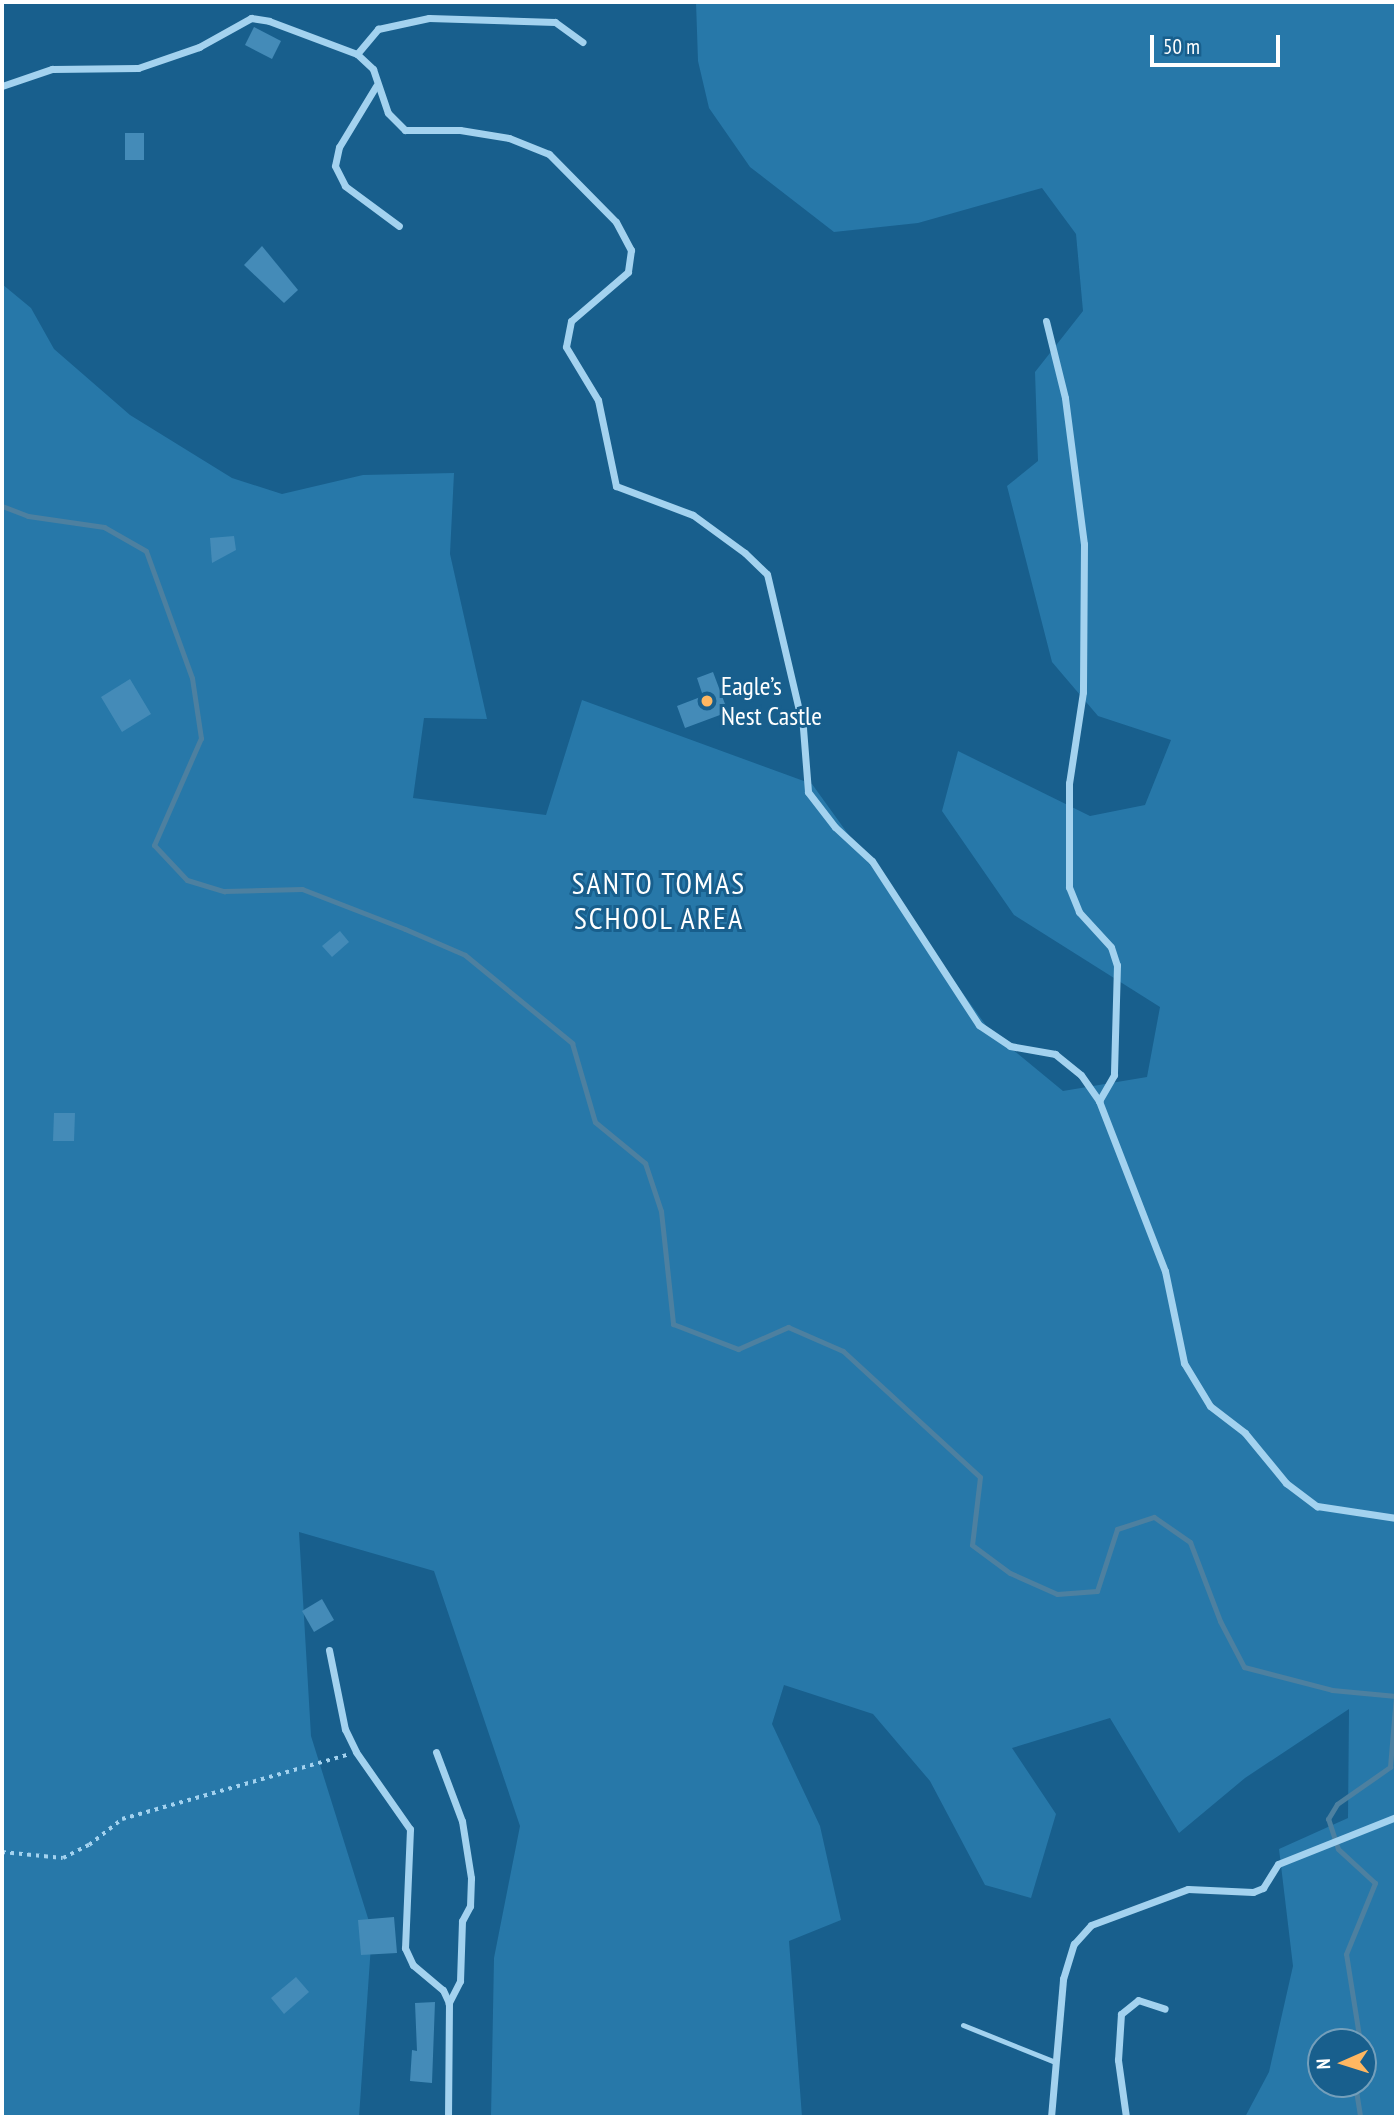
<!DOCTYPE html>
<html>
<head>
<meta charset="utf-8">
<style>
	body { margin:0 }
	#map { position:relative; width:1398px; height:2119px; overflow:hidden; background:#185f8d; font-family:"PT Sans Narrow",sans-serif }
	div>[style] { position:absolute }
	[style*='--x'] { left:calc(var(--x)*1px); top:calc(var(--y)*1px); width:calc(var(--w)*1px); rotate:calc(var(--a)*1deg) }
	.green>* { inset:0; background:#2778a9 }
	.stream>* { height:5px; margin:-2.5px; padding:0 2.5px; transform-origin:2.5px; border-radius:2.5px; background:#4d80a0 }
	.building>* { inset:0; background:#448bb8 }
	.path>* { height:3.5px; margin-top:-1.75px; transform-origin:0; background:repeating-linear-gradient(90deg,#a3d2ef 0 3.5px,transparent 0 8.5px) }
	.lane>* { height:5px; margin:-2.5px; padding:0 2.5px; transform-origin:2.5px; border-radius:2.5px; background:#a3d2ef }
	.street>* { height:7px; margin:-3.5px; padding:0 3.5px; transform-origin:3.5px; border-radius:3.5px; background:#a3d2ef }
	.dots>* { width:19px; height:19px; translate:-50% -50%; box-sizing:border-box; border:4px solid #185f8d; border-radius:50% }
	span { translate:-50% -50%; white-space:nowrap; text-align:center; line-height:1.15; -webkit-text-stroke:6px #185f8d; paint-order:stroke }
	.poi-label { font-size:26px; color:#fff }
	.left { translate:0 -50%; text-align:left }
	.quarter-label { font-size:30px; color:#fff; letter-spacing:2px }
	.frame { position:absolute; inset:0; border:4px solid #fff; pointer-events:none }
	.north { position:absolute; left:1307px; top:2028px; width:70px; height:70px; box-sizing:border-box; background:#185f8d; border:2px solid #749fbb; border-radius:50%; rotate:267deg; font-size:19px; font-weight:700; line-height:28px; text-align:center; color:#fff }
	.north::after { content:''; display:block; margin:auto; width:24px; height:32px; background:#ffb761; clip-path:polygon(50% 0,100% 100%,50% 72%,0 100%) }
	.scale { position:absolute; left:1150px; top:35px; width:130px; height:32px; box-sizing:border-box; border:4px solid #fff; border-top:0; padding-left:9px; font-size:21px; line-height:24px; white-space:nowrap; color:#fff; -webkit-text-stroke:5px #185f8d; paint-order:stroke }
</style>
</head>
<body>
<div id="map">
	<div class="green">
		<i style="clip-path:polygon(evenodd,696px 2px,1396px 2px,1396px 2117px,1245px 2117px,1269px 2072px,1293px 1966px,1279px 1849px,1348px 1818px,1349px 1709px,1245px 1778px,1179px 1833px,1110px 1718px,1012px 1748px,1056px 1814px,1031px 1898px,985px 1885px,930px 1781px,873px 1714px,784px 1685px,772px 1724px,820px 1826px,841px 1920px,789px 1941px,802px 2117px,491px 2117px,494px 1958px,520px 1826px,434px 1571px,299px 1532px,311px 1736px,372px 1931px,359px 2117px,2px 2117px,2px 284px,31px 308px,54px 349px,130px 415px,232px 478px,282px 494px,363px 475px,454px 473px,450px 554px,487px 719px,424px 718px,413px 798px,546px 815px,582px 700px,812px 784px,990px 1031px,1063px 1091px,1147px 1077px,1160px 1007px,1014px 915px,942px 811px,958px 751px,1090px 816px,1145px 805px,1171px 740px,1098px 716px,1052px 662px,1007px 486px,1038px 461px,1035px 372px,1083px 311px,1076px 234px,1042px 188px,918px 223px,834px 232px,750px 167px,709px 108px,698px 61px,696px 2px,1321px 2042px,1363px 2042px,1363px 2084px,1321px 2084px,1321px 2042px)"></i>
	</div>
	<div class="stream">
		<i style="--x:2;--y:506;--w:28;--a:21"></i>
		<i style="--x:28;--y:516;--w:77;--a:8.2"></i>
		<i style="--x:104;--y:527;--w:48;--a:29.7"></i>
		<i style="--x:146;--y:551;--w:135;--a:70.1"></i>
		<i style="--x:192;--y:678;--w:61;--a:81.5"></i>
		<i style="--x:201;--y:738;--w:117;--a:113.7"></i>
		<i style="--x:154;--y:845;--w:48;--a:46.7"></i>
		<i style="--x:187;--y:880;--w:39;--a:17"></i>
		<i style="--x:224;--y:891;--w:78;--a:-1.5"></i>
		<i style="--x:302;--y:889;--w:110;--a:21.2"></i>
		<i style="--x:405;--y:929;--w:65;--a:23.4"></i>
		<i style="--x:465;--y:955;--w:139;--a:39.4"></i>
		<i style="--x:572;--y:1043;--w:82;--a:73.8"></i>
		<i style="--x:595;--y:1122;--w:65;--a:39.4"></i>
		<i style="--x:645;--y:1163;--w:51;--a:71.6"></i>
		<i style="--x:661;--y:1211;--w:114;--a:83.9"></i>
		<i style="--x:673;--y:1324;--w:70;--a:21"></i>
		<i style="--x:738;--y:1349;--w:55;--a:-23.7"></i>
		<i style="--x:788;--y:1327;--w:60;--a:23.6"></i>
		<i style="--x:843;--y:1351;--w:186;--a:42.6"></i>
		<i style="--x:980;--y:1477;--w:68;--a:96.7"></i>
		<i style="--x:972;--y:1545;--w:47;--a:36.4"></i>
		<i style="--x:1010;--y:1573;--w:51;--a:24.1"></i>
		<i style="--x:1057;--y:1594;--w:40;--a:-4.3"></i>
		<i style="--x:1097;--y:1591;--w:65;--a:-72.1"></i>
		<i style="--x:1117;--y:1529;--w:39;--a:-18"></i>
		<i style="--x:1154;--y:1517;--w:44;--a:34.8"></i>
		<i style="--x:1190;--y:1542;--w:85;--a:69.2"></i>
		<i style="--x:1220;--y:1621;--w:52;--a:62.4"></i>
		<i style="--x:1244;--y:1667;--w:91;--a:14.6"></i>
		<i style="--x:1332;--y:1690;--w:64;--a:5.4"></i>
		<i style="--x:1360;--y:2042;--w:89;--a:-99"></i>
		<i style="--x:1346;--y:1954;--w:77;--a:-67.8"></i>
		<i style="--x:1375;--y:1883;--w:50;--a:-137.4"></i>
		<i style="--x:1338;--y:1849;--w:32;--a:-108"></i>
		<i style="--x:1328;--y:1819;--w:17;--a:-59"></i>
		<i style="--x:1337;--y:1804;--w:65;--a:-34.9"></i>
		<i style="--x:1390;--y:1767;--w:71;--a:-85.2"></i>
		<i style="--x:1355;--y:2084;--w:33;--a:81"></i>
	</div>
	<div class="building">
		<i style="clip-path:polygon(254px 27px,281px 41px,272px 59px,245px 45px)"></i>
		<i style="clip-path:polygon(125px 133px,144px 133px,144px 160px,125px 160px)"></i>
		<i style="clip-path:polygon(262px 246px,298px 290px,284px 303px,244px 265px)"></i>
		<i style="clip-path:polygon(234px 536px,236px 550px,212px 563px,210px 538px)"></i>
		<i style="clip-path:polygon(713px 672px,728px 712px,685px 728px,677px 706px,703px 696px,697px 678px)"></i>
		<i style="clip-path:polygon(130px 679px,151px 714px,122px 732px,101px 697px)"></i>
		<i style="clip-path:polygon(340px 931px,349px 942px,332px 957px,322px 946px)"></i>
		<i style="clip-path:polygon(54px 1113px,75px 1113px,74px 1141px,53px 1141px)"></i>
		<i style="clip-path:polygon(322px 1599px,334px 1620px,314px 1632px,302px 1611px)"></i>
		<i style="clip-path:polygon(394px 1917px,397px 1953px,361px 1955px,358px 1920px)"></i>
		<i style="clip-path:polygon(296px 1977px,309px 1992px,284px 2014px,271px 1998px)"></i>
		<i style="clip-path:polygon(435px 2002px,432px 2083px,410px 2081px,412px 2050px,417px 2051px,415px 2003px)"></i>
	</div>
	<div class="path">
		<i style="--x:2;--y:1852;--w:61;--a:5.6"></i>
		<i style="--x:63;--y:1858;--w:29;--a:-27"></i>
		<i style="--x:89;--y:1845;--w:42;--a:-38.2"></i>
		<i style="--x:122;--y:1819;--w:234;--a:-15.9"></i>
	</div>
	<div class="lane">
		<i style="--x:963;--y:2025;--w:99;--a:21.9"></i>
	</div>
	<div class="street">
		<i style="--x:357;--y:54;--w:33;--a:-50"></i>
		<i style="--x:378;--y:29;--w:52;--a:-12.2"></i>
		<i style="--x:429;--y:18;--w:126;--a:1.8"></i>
		<i style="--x:555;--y:22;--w:34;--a:36"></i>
		<i style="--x:2;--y:86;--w:53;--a:-18.8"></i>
		<i style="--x:52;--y:69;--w:86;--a:-0.7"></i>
		<i style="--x:138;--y:68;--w:65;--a:-19"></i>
		<i style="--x:199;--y:47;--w:60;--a:-29.1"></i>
		<i style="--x:251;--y:18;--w:18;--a:9"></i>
		<i style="--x:269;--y:21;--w:94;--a:20.6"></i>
		<i style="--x:357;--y:54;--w:22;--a:43"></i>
		<i style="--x:373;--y:69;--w:46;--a:71.2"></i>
		<i style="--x:388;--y:113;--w:24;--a:45"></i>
		<i style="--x:405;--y:130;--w:55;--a:0"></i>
		<i style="--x:460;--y:130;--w:50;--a:9.3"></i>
		<i style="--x:509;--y:138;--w:43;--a:21.8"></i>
		<i style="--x:549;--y:154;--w:95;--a:45.4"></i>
		<i style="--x:616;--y:222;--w:32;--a:62"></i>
		<i style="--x:631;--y:250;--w:22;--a:98"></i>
		<i style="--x:628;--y:272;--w:75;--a:139.3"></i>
		<i style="--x:571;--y:321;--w:26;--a:101"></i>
		<i style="--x:566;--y:347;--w:62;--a:58.9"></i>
		<i style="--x:598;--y:400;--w:88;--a:78.2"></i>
		<i style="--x:616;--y:486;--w:82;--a:20.6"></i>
		<i style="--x:693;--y:515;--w:64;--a:36.2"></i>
		<i style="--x:745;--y:553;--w:30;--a:44"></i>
		<i style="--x:767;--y:574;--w:158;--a:76.8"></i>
		<i style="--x:803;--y:728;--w:64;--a:85.5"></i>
		<i style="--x:808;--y:792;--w:44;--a:52.4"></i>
		<i style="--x:835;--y:827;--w:50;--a:42.6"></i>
		<i style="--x:872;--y:861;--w:196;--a:56.9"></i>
		<i style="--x:979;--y:1025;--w:37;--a:34"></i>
		<i style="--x:1010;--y:1046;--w:46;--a:10.1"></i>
		<i style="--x:1055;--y:1054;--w:33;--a:39"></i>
		<i style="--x:1081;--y:1075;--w:32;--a:55"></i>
		<i style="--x:1099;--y:1101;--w:182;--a:68.8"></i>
		<i style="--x:1165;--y:1271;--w:94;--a:78.3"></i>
		<i style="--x:1184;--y:1363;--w:50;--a:58.8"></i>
		<i style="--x:1210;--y:1406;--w:44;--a:37.6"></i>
		<i style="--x:1245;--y:1433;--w:65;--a:50.6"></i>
		<i style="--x:1286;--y:1483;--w:39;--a:37"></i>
		<i style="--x:1317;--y:1506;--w:80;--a:8.6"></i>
		<i style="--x:376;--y:86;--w:71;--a:121.2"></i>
		<i style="--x:339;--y:147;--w:19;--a:102"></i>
		<i style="--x:335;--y:166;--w:22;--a:63"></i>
		<i style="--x:345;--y:186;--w:67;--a:36.5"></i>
		<i style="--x:1046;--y:321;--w:79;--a:76.1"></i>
		<i style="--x:1065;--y:398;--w:147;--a:82.6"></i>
		<i style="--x:1084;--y:544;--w:148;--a:90.4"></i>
		<i style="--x:1083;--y:692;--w:92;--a:98.7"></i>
		<i style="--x:1069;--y:783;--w:104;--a:90"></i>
		<i style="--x:1069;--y:887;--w:27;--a:68"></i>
		<i style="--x:1079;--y:912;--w:47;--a:47.6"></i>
		<i style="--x:1111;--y:947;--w:19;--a:72"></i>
		<i style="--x:1117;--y:965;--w:110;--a:91.6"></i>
		<i style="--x:1114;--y:1075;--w:30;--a:120"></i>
		<i style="--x:329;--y:1650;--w:81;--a:78.6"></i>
		<i style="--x:345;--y:1729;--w:25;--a:64"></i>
		<i style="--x:356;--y:1752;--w:94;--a:55"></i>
		<i style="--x:410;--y:1829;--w:119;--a:92.4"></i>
		<i style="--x:405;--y:1948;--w:19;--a:65"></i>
		<i style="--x:413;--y:1965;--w:39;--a:40"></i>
		<i style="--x:443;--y:1990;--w:14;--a:65"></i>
		<i style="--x:449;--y:2003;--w:114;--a:90.5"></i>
		<i style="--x:436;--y:1752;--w:74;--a:69.4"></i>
		<i style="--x:462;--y:1821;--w:58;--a:81"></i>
		<i style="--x:471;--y:1878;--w:28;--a:92"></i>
		<i style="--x:470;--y:1906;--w:17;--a:118"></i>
		<i style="--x:462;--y:1921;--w:60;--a:91.9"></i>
		<i style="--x:460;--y:1981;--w:25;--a:117"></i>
		<i style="--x:1051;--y:2117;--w:139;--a:-85"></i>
		<i style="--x:1063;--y:1979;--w:37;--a:-73"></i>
		<i style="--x:1074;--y:1944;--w:25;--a:-48"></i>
		<i style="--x:1091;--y:1925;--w:103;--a:-20.4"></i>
		<i style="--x:1188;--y:1889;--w:65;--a:2.6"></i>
		<i style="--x:1253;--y:1892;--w:11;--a:-22"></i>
		<i style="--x:1263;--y:1888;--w:28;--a:-58"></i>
		<i style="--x:1278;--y:1864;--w:127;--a:-21.7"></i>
		<i style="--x:1126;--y:2117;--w:58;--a:-98"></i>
		<i style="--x:1118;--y:2060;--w:46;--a:-86.3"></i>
		<i style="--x:1121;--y:2014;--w:22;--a:-39"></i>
		<i style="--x:1138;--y:2000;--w:28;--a:18"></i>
	</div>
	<div class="dots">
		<i style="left:707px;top:701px;background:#ffb761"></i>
	</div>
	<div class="poi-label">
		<span class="left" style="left:721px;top:701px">Eagle’s<br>Nest Castle</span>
	</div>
	<div class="quarter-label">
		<span style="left:659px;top:900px">SANTO TOMAS<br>SCHOOL AREA</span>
	</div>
	<div class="frame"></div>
	<div class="north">N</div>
	<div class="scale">50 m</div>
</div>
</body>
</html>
